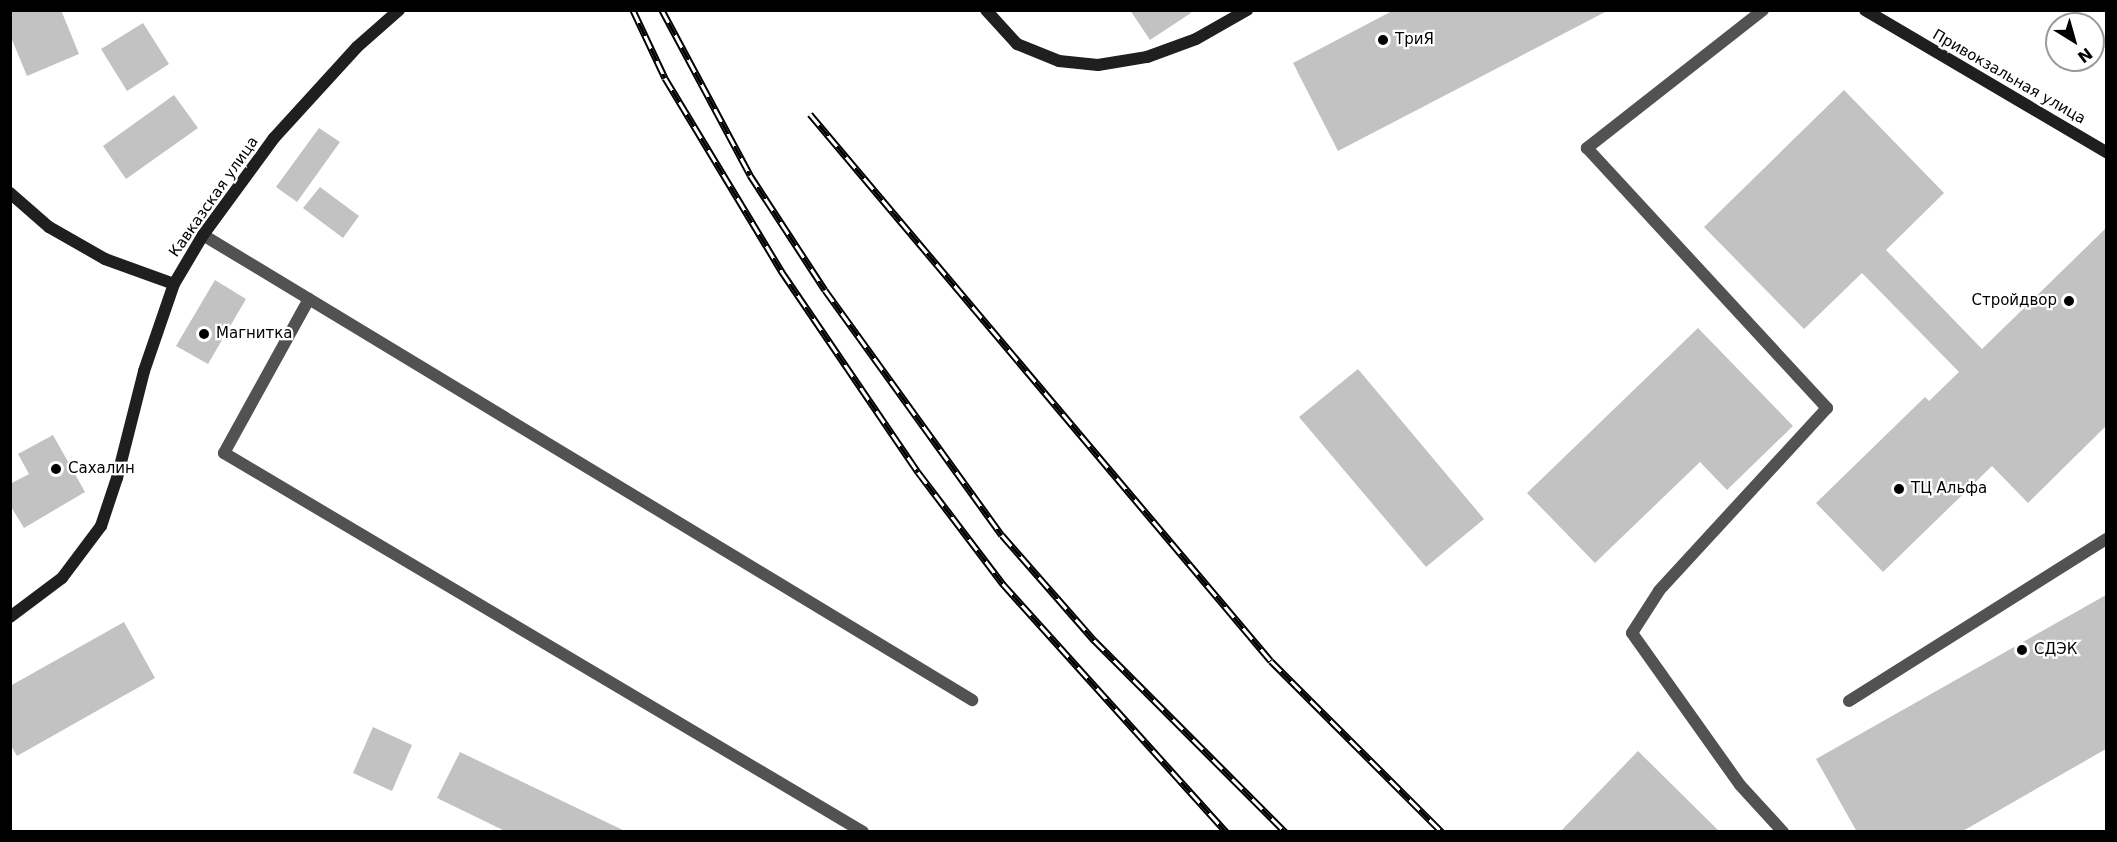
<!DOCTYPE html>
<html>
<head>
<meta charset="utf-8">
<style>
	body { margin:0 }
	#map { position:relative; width:2117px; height:842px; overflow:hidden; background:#fff; font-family:"DejaVu Sans",sans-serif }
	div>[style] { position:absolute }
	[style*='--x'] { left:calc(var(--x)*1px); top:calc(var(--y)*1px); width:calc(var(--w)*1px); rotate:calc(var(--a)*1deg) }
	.building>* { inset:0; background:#c2c2c2 }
	.lane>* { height:12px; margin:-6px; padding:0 6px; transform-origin:6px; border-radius:6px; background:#525252 }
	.secondary>* { height:12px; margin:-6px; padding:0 6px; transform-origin:6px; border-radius:6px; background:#1f1f1f }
	.rail>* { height:7px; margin-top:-3.5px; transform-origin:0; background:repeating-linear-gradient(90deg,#fff 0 14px,#000 0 28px); box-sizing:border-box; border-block:2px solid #000 }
	.dots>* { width:16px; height:16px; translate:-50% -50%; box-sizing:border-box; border:3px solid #fff; border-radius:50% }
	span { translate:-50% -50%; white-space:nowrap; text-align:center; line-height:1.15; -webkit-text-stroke:4.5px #fff; paint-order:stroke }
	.poi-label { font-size:15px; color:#000 }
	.left { translate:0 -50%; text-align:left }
	.right { translate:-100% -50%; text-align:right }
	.street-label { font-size:15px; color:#000 }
	.frame { position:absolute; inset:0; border:12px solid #000; pointer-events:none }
	.north { position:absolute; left:2045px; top:12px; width:60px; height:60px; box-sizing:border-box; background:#fff; border:2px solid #999; border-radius:50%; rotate:143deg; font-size:16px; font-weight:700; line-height:24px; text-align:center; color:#000 }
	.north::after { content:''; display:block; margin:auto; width:21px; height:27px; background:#000; clip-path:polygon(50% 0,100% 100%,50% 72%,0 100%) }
</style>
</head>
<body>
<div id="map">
	<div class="building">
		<i style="clip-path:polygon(10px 10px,61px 10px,79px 54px,27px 76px,10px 35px)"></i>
		<i style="clip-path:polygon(1130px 10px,1189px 10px,1191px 13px,1150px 40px)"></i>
		<i style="clip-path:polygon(1394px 10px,1609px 10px,1338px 151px,1293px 63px)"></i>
		<i style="clip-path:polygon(143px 23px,169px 64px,127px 91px,101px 49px)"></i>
		<i style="clip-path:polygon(1844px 90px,1944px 193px,1886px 250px,1982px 349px,2106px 228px,2106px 426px,2028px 503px,1992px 466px,1883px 572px,1816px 503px,1925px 397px,1929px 401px,1959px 372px,1862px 273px,1804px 329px,1704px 227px)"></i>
		<i style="clip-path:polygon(174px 95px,198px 128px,126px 179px,103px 146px)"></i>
		<i style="clip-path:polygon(319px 128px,340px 142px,297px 202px,276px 187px)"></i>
		<i style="clip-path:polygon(320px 187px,359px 216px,343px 238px,303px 208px)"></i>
		<i style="clip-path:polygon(215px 280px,246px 299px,208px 364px,176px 346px)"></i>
		<i style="clip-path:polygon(1698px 328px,1793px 426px,1727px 490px,1700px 462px,1595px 563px,1527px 493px)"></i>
		<i style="clip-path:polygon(1358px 369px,1484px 519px,1426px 567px,1299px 417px)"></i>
		<i style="clip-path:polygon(53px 435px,85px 492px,24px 528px,10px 505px,10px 484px,29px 474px,18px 454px)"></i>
		<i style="clip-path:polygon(2106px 595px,2106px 749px,1961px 832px,1857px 832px,1816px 759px)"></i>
		<i style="clip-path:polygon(124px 622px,155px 678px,17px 756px,10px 744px,10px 686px)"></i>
		<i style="clip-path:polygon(373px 727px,412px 745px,392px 791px,353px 773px)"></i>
		<i style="clip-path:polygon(1638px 751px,1720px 832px,1560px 832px)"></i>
		<i style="clip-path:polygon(460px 752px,627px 832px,507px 832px,437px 798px)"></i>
	</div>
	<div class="lane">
		<i style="--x:1763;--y:10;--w:224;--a:141.9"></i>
		<i style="--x:1587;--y:148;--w:354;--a:47.3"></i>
		<i style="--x:1827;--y:408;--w:248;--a:132.6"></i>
		<i style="--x:1659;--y:591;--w:50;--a:122.7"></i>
		<i style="--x:1632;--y:633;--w:186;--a:54.6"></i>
		<i style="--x:1740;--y:785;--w:64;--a:47.5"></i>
		<i style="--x:203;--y:235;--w:899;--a:31.16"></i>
		<i style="--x:309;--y:299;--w:176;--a:118.9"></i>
		<i style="--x:224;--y:453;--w:743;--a:30.67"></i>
		<i style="--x:1849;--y:701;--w:304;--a:-32.2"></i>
	</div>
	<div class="secondary">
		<i style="--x:986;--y:10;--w:46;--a:47.6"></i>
		<i style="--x:1017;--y:44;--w:45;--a:22"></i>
		<i style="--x:1059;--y:61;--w:39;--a:6"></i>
		<i style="--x:1098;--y:65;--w:50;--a:-9.3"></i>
		<i style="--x:1147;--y:57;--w:52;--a:-20.2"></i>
		<i style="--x:1196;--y:39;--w:59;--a:-29.6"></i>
		<i style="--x:1865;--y:10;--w:280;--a:30.5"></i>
		<i style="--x:10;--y:193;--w:52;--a:41.1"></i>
		<i style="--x:49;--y:227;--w:64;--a:29.7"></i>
		<i style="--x:105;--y:259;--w:73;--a:19.9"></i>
		<i style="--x:10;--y:617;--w:65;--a:-36.9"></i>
		<i style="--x:62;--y:578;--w:65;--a:-53.1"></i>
		<i style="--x:101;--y:526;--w:51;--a:-71.6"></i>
		<i style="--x:117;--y:478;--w:110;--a:-75.8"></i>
		<i style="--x:144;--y:371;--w:92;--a:-71"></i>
		<i style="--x:174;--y:284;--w:57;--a:-59.4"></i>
		<i style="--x:203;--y:235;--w:120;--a:-53.8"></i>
		<i style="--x:274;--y:138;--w:123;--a:-47.6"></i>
		<i style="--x:357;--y:47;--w:56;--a:-41.4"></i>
	</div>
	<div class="rail">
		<i style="--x:633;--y:10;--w:75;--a:64.8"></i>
		<i style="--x:665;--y:78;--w:227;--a:58.9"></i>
		<i style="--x:782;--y:272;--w:242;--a:55.8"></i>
		<i style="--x:918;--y:472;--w:141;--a:52.8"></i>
		<i style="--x:1003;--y:584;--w:334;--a:48"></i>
		<i style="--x:662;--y:10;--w:187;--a:61.9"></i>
		<i style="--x:750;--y:175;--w:137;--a:56.9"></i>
		<i style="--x:825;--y:290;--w:302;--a:54.2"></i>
		<i style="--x:1002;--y:535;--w:140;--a:48.8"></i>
		<i style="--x:1094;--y:640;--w:271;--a:45.1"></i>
		<i style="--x:810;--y:114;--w:715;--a:49.88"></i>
		<i style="--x:1271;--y:661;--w:242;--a:45"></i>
	</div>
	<div class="dots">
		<i style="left:1383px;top:40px;background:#000"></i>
		<i style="left:2069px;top:301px;background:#000"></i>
		<i style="left:204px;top:334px;background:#000"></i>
		<i style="left:56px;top:469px;background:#000"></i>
		<i style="left:1899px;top:489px;background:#000"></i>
		<i style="left:2022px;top:650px;background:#000"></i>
	</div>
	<div class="poi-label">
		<span class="left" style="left:1395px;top:40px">ТриЯ</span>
		<span class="right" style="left:2057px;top:301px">Стройдвор</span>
		<span class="left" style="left:216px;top:334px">Магнитка</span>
		<span class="left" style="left:68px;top:469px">Сахалин</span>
		<span class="left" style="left:1911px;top:489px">ТЦ Альфа</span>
		<span class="left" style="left:2034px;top:650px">СДЭК</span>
	</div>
	<div class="street-label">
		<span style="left:2009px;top:77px;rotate:30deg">Привокзальная улица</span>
		<span style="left:214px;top:197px;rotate:-55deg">Кавказская улица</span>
	</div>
	<div class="frame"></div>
	<div class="north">N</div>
</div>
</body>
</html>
